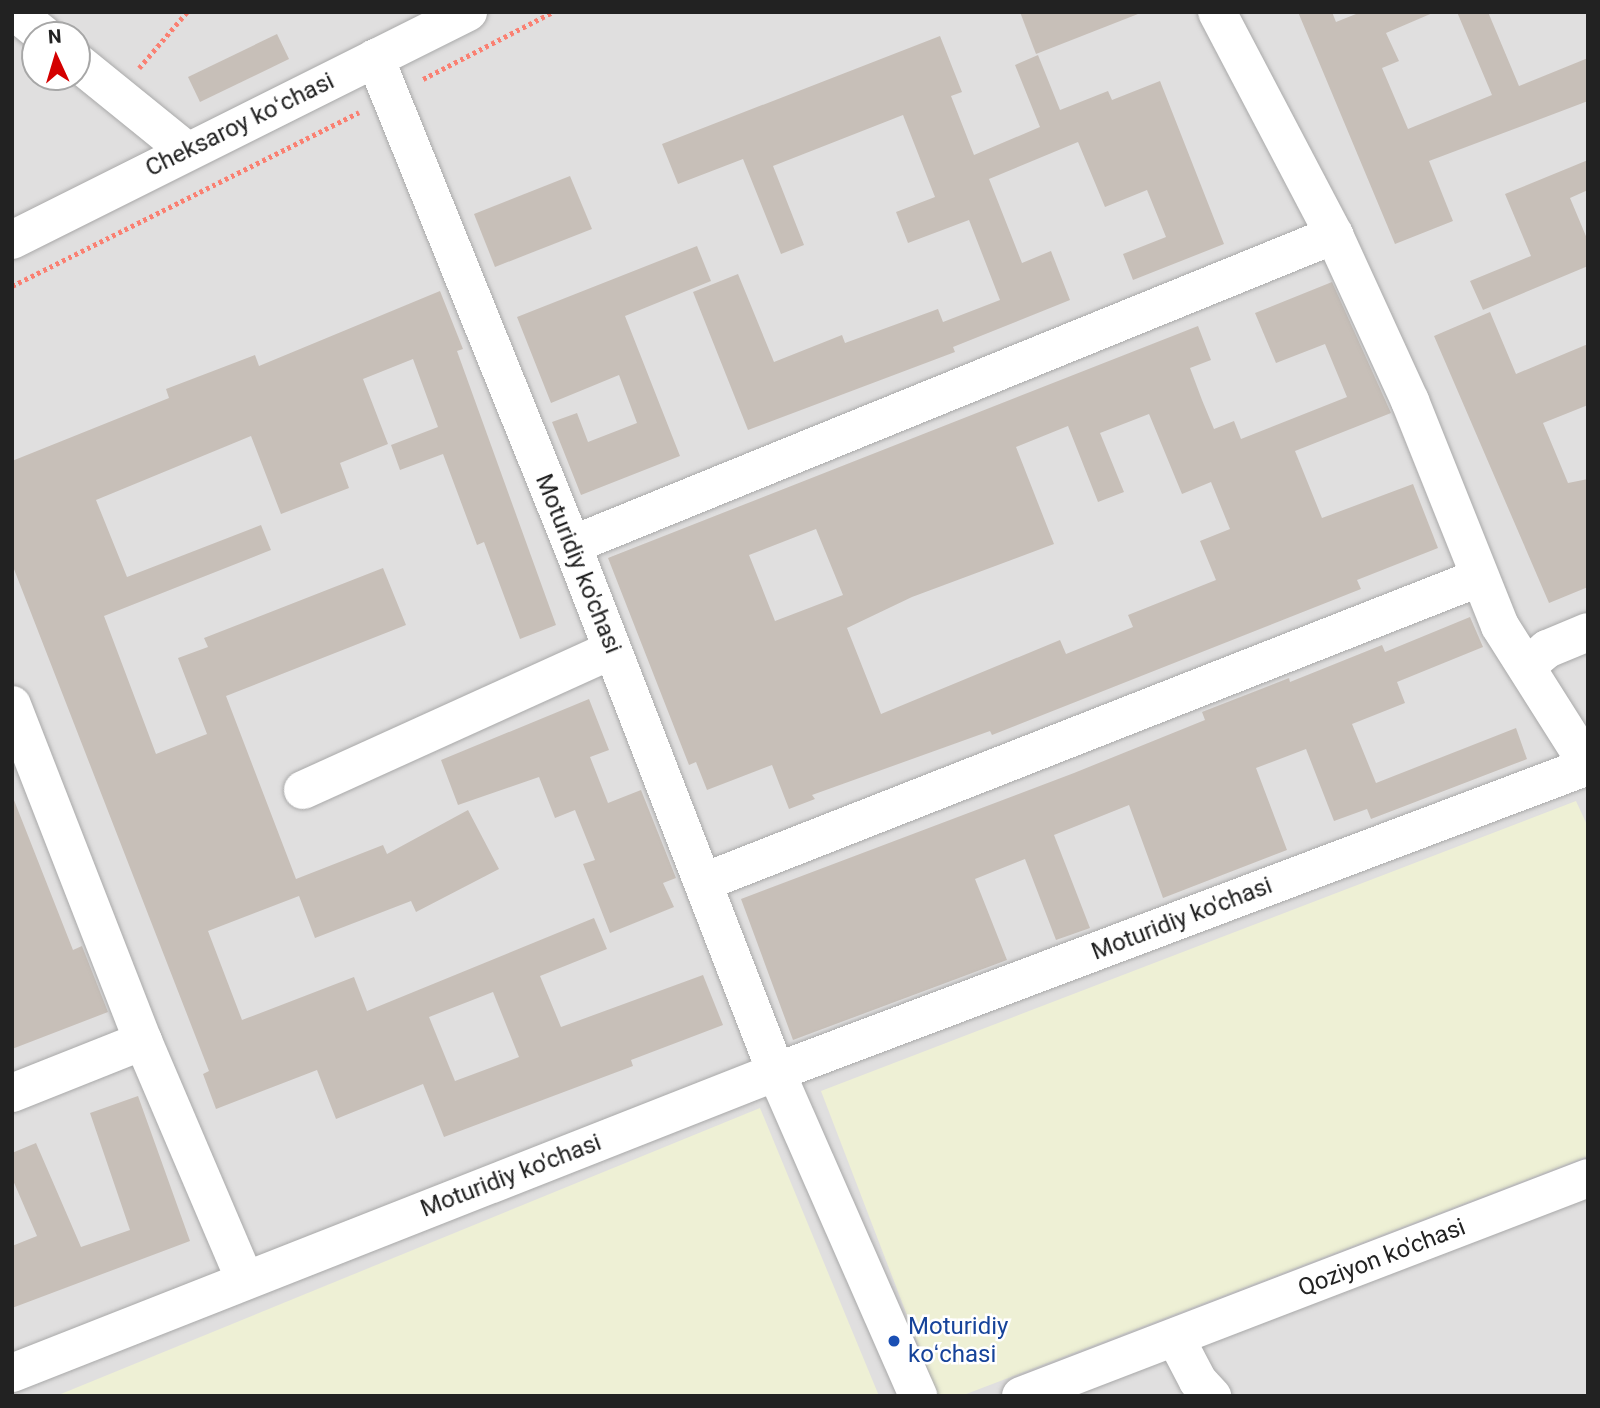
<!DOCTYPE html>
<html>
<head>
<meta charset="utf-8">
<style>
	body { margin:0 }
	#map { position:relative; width:1600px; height:1408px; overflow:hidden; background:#f2efe9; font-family:Roboto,sans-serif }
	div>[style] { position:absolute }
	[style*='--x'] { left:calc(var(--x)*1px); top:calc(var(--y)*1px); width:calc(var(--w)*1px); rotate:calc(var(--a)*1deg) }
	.residential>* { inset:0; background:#e0dfdf }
	.farmland>* { inset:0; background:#eef0d5 }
	.building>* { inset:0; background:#c7bfb8 }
	.path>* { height:4.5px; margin-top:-2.25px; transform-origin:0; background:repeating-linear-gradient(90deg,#fa8072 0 3.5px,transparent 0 7px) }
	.roads { filter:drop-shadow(0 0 2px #a9a9a9) drop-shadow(0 0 2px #a9a9a9) }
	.minor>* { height:38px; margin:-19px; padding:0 19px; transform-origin:19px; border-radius:19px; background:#fff }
	.dots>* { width:19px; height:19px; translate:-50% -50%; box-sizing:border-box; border:4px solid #fff; border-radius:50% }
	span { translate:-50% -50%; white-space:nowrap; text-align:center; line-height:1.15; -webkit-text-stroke:5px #fff; paint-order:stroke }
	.street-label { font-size:24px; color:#222 }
	.transit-label { font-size:24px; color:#164399 }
	.left { translate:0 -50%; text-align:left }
	.frame { position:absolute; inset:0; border:14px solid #222; pointer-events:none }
	.north { position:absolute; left:21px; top:21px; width:70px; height:70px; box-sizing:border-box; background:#fff; border:2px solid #a7a7a7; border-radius:50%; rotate:356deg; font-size:19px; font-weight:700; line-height:28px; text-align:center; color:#222 }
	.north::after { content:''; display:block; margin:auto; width:24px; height:32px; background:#d40000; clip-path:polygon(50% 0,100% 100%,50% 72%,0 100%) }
</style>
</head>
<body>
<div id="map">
	<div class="residential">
		<i style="clip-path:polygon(evenodd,12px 12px,1588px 12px,1588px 1396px,12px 1396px,12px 12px,35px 35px,77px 35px,77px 77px,35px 77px,35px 35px)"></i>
	</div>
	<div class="farmland">
		<i style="clip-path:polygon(1576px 801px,1588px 827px,1588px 1156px,961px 1396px,938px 1396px,821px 1091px)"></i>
		<i style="clip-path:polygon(760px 1108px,879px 1396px,56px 1396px)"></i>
	</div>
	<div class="building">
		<i style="clip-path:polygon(1020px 12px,1138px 12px,1138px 14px,1036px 54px)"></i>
		<i style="clip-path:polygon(1298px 12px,1332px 12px,1336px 22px,1361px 12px,1435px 12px,1386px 33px,1399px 61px,1382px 68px,1408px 129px,1492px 95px,1457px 12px,1488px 12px,1519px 86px,1588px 58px,1588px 101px,1429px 161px,1453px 221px,1395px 244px)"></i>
		<i style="clip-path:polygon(277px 34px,289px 59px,200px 102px,188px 77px)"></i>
		<i style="clip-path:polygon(940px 36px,962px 92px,951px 96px,974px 155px,1040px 127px,1015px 65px,1038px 55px,1060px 110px,1108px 91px,1112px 100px,1160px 81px,1224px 244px,1133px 280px,1123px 254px,1166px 237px,1147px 190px,1105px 207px,1078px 142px,989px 179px,1022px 263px,1051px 251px,1070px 300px,953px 347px,955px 352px,748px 430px,693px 292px,738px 274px,774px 362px,842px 335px,845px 343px,938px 309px,943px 322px,1000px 300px,969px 220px,908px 243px,896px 212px,935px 197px,903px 115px,773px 166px,804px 245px,781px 254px,743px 159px,678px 184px,662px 144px)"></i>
		<i style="clip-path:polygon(1588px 160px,1588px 190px,1570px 198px,1588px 241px,1588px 266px,1483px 310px,1470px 281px,1531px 256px,1505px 194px)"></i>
		<i style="clip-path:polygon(570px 176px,592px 229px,495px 267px,474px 214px)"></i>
		<i style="clip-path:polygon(697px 246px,711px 281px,625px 316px,680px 456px,581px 495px,552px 422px,577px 413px,588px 442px,637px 423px,619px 375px,551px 403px,517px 317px)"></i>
		<i style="clip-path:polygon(evenodd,1332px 282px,1391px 413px,1295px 451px,1322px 518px,1413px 484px,1438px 548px,1357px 580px,1361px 589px,992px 735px,990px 731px,812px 795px,815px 799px,789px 809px,772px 765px,707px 790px,696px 762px,689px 765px,608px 558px,1198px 326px,1211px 360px,1190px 368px,1202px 400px,1214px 429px,1234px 421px,1241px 439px,1347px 397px,1325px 344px,1276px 363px,1255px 313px,1332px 282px,1149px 414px,1182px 494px,1211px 482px,1230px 529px,1200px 541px,1216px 580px,1128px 615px,1133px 627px,1066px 654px,1060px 640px,881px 714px,847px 628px,912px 597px,1054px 544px,1016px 447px,1068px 426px,1098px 502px,1124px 492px,1100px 433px,1149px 414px,1332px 282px,816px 529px,843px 595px,775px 621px,749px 555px,816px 529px)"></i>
		<i style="clip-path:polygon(evenodd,440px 291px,463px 349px,457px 351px,556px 625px,520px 639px,484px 542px,477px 545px,443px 454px,400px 470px,391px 445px,438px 427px,413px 359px,363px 379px,388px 444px,340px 463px,349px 488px,281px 514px,251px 436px,96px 500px,127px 577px,261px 525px,271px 550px,104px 616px,156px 754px,207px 734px,178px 658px,208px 647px,204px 638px,383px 568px,406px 625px,226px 696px,296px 879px,383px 845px,387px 854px,468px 810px,499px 869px,416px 912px,411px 901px,315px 938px,299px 896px,208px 931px,242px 1020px,354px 977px,367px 1011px,594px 918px,607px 949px,540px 976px,561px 1027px,703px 975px,723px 1025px,631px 1060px,633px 1066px,444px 1137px,423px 1084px,336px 1119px,317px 1070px,216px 1109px,203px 1074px,209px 1071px,12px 564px,12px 461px,169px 398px,166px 389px,255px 355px,259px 366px,440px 291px,493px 992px,519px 1057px,455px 1081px,429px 1017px,493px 992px)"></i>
		<i style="clip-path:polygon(1490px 312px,1516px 374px,1588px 344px,1588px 405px,1543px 423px,1568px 483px,1588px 479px,1588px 587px,1549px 603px,1434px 336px)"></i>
		<i style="clip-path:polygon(1470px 617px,1483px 647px,1397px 682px,1405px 703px,1352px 724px,1376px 783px,1516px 728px,1527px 759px,1371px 819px,1367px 809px,1334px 821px,1306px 749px,1256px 768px,1287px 850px,1163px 898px,1129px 805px,1054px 835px,1090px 928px,1056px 940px,1025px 859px,975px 879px,1007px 960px,793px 1040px,741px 899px,1074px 773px,1205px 720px,1202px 712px,1289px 678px,1290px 682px,1382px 645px,1385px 652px)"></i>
		<i style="clip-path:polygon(589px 699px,609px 750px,590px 757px,608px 803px,641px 790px,676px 878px,663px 883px,674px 907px,610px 933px,583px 864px,595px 860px,575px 810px,555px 818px,539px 777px,458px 805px,441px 760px)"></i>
		<i style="clip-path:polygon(12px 795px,73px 950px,82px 946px,108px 1012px,12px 1049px)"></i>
		<i style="clip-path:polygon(138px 1096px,190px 1241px,12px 1308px,12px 1246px,37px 1236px,12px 1178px,12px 1153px,36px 1143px,81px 1247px,130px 1230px,90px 1113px)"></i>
	</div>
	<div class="path">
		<i style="--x:139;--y:68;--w:74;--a:-49.4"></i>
		<i style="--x:423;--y:79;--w:146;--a:-27.3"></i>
		<i style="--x:12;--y:286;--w:388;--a:-26.6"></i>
	</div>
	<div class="roads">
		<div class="minor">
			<i style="--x:15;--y:12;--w:36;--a:39"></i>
			<i style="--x:1217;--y:12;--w:252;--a:62.3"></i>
			<i style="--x:1334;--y:235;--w:183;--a:65.4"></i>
			<i style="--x:1410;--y:401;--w:242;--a:68.2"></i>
			<i style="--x:1500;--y:626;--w:165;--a:57.7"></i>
			<i style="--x:375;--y:58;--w:525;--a:67.98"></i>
			<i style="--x:572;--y:545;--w:565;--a:68.84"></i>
			<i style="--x:776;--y:1072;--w:354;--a:66.3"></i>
			<i style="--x:77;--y:62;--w:141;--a:39"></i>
			<i style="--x:12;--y:240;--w:510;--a:-26.57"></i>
			<i style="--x:572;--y:545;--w:823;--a:-22.14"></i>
			<i style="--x:1528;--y:665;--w:25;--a:-40"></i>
			<i style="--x:1547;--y:649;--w:44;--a:-22.5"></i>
			<i style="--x:12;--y:705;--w:361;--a:68.7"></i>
			<i style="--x:143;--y:1041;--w:260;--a:66.9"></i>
			<i style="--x:303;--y:790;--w:339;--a:-24.4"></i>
			<i style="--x:704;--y:882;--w:832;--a:-21.44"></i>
			<i style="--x:12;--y:1093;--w:141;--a:-21.7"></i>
			<i style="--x:1176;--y:1339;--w:47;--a:62.4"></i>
			<i style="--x:1198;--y:1381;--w:21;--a:47"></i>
			<i style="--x:12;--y:1373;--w:821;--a:-21.5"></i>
			<i style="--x:776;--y:1072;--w:868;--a:-20.65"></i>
			<i style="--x:1021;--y:1396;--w:607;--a:-21.03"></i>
		</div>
	</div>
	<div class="dots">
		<i style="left:894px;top:1341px;background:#1a4fb4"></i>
	</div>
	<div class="street-label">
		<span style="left:240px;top:125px;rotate:-26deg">Cheksaroy koʻchasi</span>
		<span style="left:578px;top:564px;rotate:68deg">Moturidiy ko'chasi</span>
		<span style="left:1182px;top:919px;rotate:-21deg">Moturidiy ko'chasi</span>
		<span style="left:511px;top:1176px;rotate:-21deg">Moturidiy ko'chasi</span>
		<span style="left:1382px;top:1258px;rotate:-21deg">Qoziyon ko'chasi</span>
	</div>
	<div class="transit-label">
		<span class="left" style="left:908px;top:1341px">Moturidiy<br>koʻchasi</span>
	</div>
	<div class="frame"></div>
	<div class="north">N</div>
</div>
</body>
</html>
